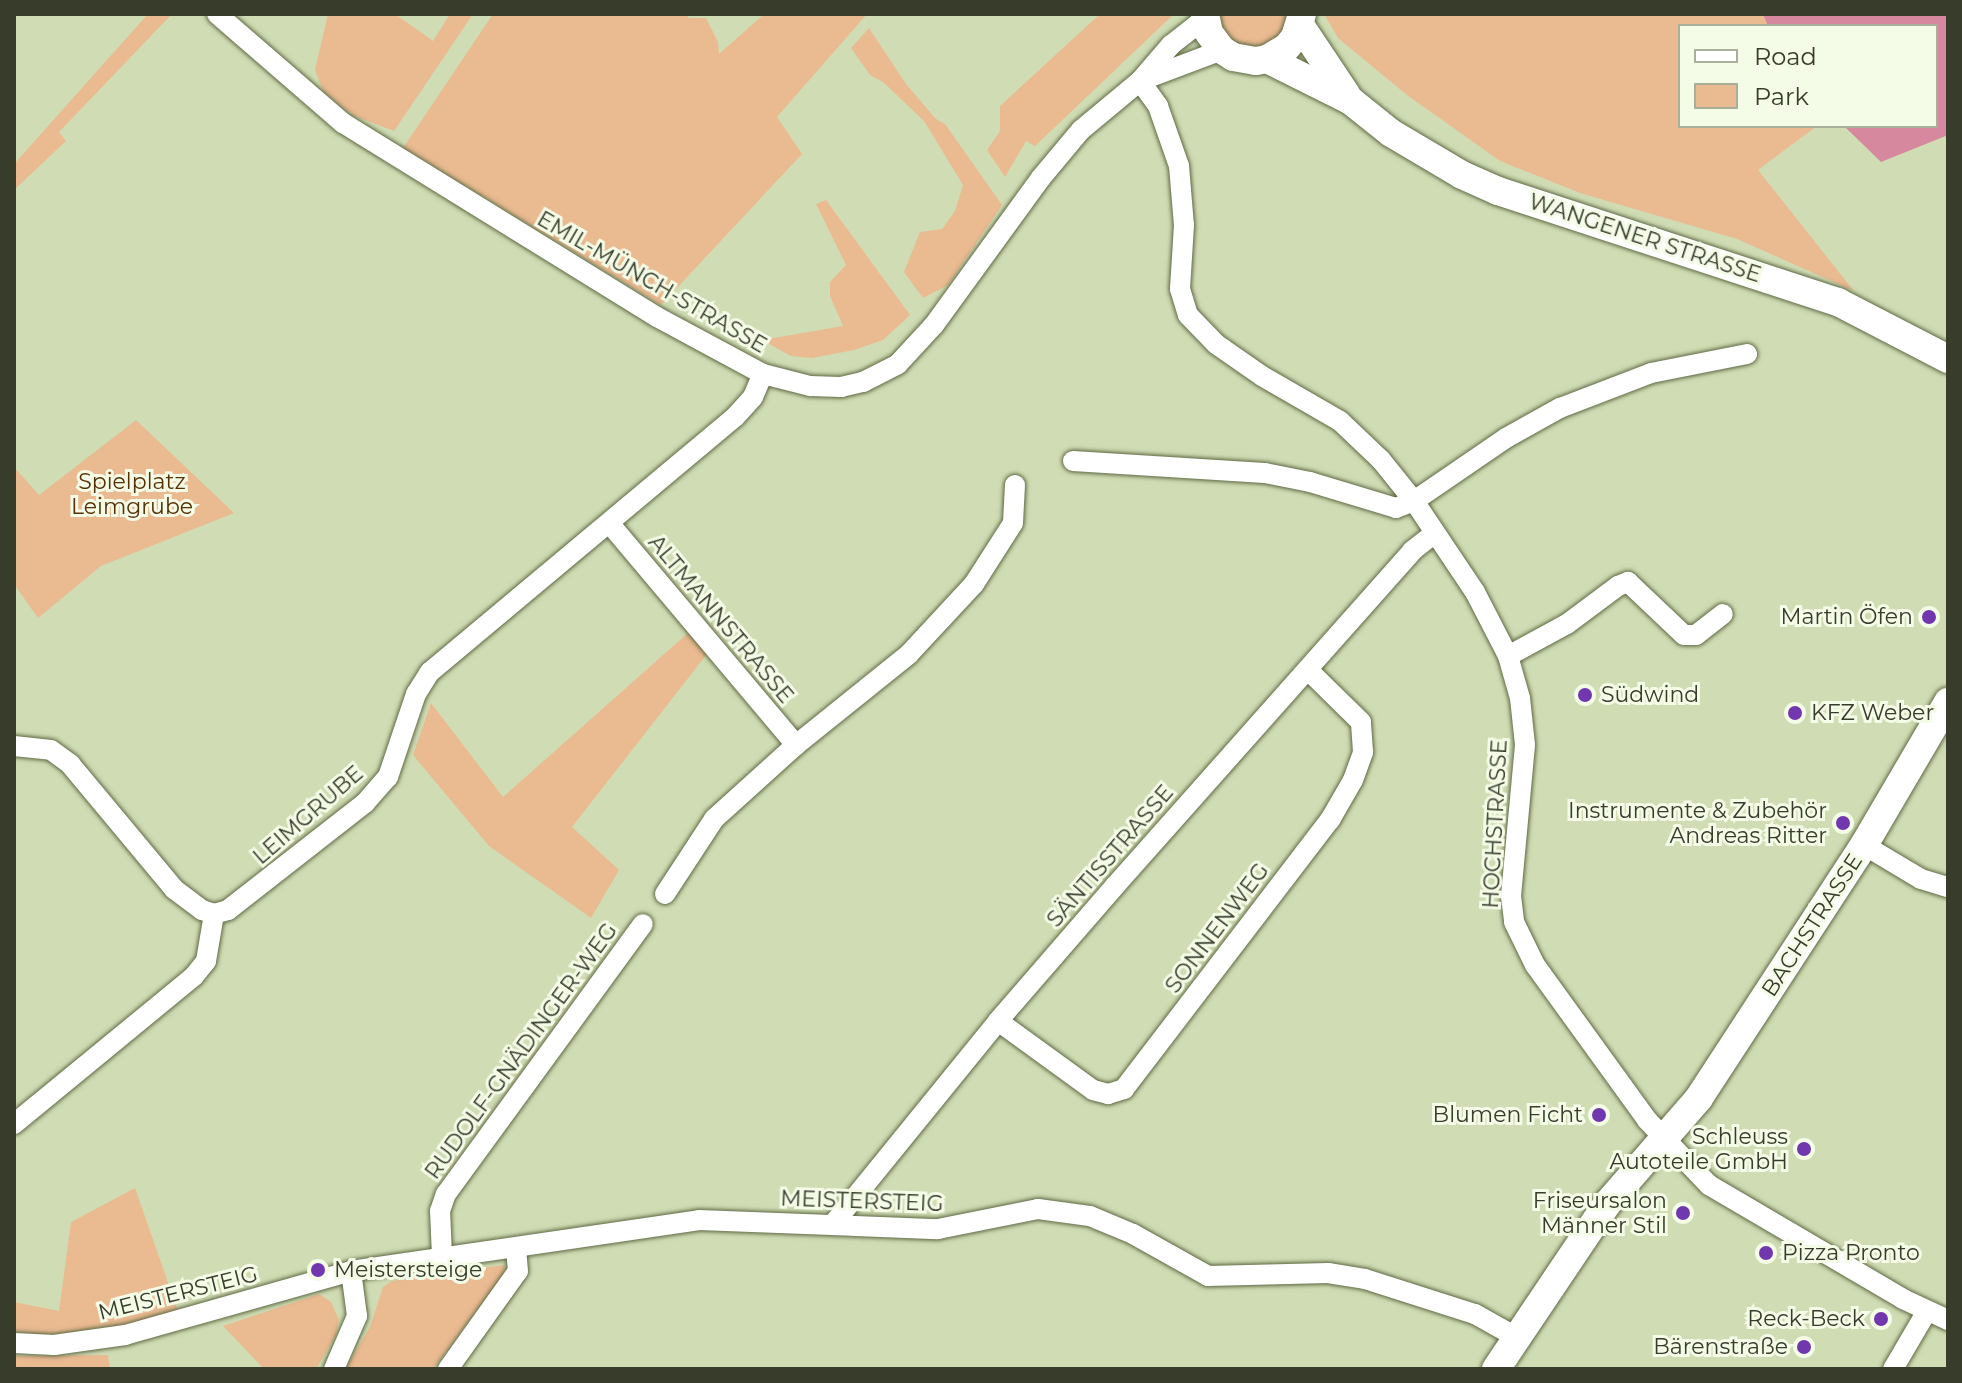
<!DOCTYPE html>
<html>
<head>
<meta charset="utf-8">
<style>
	body { margin:0 }
	#map { position:relative; width:1962px; height:1383px; overflow:hidden; background:#d0ddb4; font-family:Montserrat,sans-serif }
	div>[style] { position:absolute }
	[style*='--x'] { left:calc(var(--x)*1px); top:calc(var(--y)*1px); width:calc(var(--w)*1px); rotate:calc(var(--a)*1deg) }
	.green>* { inset:0; background:#eaba91 }
	.water>* { inset:0; background:#d6899e }
	.roads { filter:drop-shadow(0 0 2px #5f6a45) drop-shadow(0 0 2px #5f6a45) }
	.minor>* { height:20px; margin:-10px; padding:0 10px; transform-origin:10px; border-radius:10px; background:#fff }
	.secondary>* { height:28px; margin:-14px; padding:0 14px; transform-origin:14px; border-radius:14px; background:#fff }
	.dots>* { width:22px; height:22px; translate:-50% -50%; box-sizing:border-box; border:4px solid #f4fbe6; border-radius:50% }
	span { translate:-50% -50%; white-space:nowrap; text-align:center; line-height:1.15; -webkit-text-stroke:6px #f4fbe6; paint-order:stroke }
	.street-label { font-size:22px; color:#373c2b }
	.park-label { font-size:22px; color:#573106 }
	.poi-label { font-size:22px; color:#373c2b }
	.right { translate:-100% -50%; text-align:right }
	.left { translate:0 -50%; text-align:left }
	.frame { position:absolute; inset:0; border:16px solid #373c2b; pointer-events:none }
	.legend { position:absolute; left:1678px; top:24px; width:260px; height:104px; box-sizing:border-box; background:#f4fbe6; border:2px solid #a8af9b; margin:0; padding:10px 14px; list-style:none; font-size:24px; color:#373c2b }
	.legend li { display:flex; align-items:center; gap:16px; height:40px }
	.legend b { width:40px; border:2px solid #a8af9b }
</style>
</head>
<body>
<div id="map">
	<div class="green">
		<i style="clip-path:polygon(148px 14px,172px 14px,59px 132px,66px 141px,14px 190px,14px 164px)"></i>
		<i style="clip-path:polygon(328px 14px,395px 14px,433px 41px,450px 14px,473px 14px,394px 131px,352px 115px,323px 91px,315px 70px)"></i>
		<i style="clip-path:polygon(493px 14px,685px 14px,689px 18px,706px 18px,718px 42px,719px 54px,764px 14px,867px 14px,777px 117px,802px 154px,661px 305px,403px 148px)"></i>
		<i style="clip-path:polygon(1100px 14px,1174px 14px,1035px 146px,1026px 141px,1005px 177px,987px 150px,1000px 131px,1000px 106px)"></i>
		<i style="clip-path:polygon(1218px 14px,1289px 14px,1288px 22px,1276px 41px,1256px 49px,1234px 43px,1221px 26px)"></i>
		<i style="clip-path:polygon(1324px 14px,1763px 14px,1768px 26px,1680px 26px,1680px 126px,1817px 126px,1758px 170px,1854px 291px,1737px 239px,1580px 193px,1500px 161px,1407px 95px,1338px 38px)"></i>
		<i style="clip-path:polygon(869px 28px,906px 84px,936px 119px,945px 124px,1002px 205px,948px 285px,923px 298px,904px 272px,920px 232px,942px 229px,955px 211px,963px 185px,924px 121px,883px 82px,870px 75px,851px 48px)"></i>
		<i style="clip-path:polygon(826px 200px,910px 315px,883px 340px,854px 350px,812px 358px,791px 356px,762px 340px,843px 326px,830px 296px,830px 282px,846px 265px,816px 204px)"></i>
		<i style="clip-path:polygon(136px 420px,234px 513px,101px 566px,38px 618px,14px 584px,14px 467px,39px 495px)"></i>
		<i style="clip-path:polygon(689px 632px,707px 654px,572px 827px,619px 870px,591px 918px,489px 846px,413px 755px,431px 703px,503px 797px)"></i>
		<i style="clip-path:polygon(135px 1188px,179px 1314px,122px 1329px,49px 1335px,14px 1332px,14px 1302px,59px 1311px,71px 1222px)"></i>
		<i style="clip-path:polygon(504px 1265px,505px 1273px,433px 1369px,345px 1369px,370px 1327px,383px 1287px,392px 1281px)"></i>
		<i style="clip-path:polygon(319px 1294px,331px 1302px,339px 1320px,336px 1335px,316px 1369px,264px 1369px,223px 1326px)"></i>
		<i style="clip-path:polygon(108px 1355px,110px 1369px,14px 1369px,14px 1356px)"></i>
	</div>
	<div class="water">
		<i style="clip-path:polygon(1763px 14px,1948px 14px,1948px 135px,1881px 162px,1844px 126px,1936px 126px,1936px 26px,1768px 26px)"></i>
	</div>
	<div class="roads">
		<div class="minor">
			<i style="--x:217;--y:14;--w:167;--a:40.9"></i>
			<i style="--x:343;--y:123;--w:369;--a:31.7"></i>
			<i style="--x:657;--y:317;--w:120;--a:28.3"></i>
			<i style="--x:763;--y:374;--w:49;--a:14.3"></i>
			<i style="--x:810;--y:386;--w:31;--a:2"></i>
			<i style="--x:841;--y:387;--w:23;--a:-13"></i>
			<i style="--x:863;--y:382;--w:39;--a:-27"></i>
			<i style="--x:898;--y:364;--w:53;--a:-47.3"></i>
			<i style="--x:934;--y:325;--w:180;--a:-54"></i>
			<i style="--x:1040;--y:179;--w:64;--a:-50.1"></i>
			<i style="--x:1081;--y:130;--w:77;--a:-39.7"></i>
			<i style="--x:1140;--y:81;--w:48;--a:-49.3"></i>
			<i style="--x:1171;--y:45;--w:42;--a:-38.2"></i>
			<i style="--x:1140;--y:81;--w:31;--a:54"></i>
			<i style="--x:1158;--y:106;--w:64;--a:70.7"></i>
			<i style="--x:1179;--y:166;--w:59;--a:85.2"></i>
			<i style="--x:1184;--y:225;--w:64;--a:93.6"></i>
			<i style="--x:1180;--y:289;--w:27;--a:73"></i>
			<i style="--x:1188;--y:315;--w:40;--a:46"></i>
			<i style="--x:1216;--y:344;--w:56;--a:34.8"></i>
			<i style="--x:1262;--y:376;--w:90;--a:30"></i>
			<i style="--x:1340;--y:421;--w:57;--a:43.6"></i>
			<i style="--x:1381;--y:460;--w:53;--a:51.2"></i>
			<i style="--x:1414;--y:501;--w:110;--a:56.2"></i>
			<i style="--x:1475;--y:592;--w:72;--a:62.7"></i>
			<i style="--x:1508;--y:656;--w:44;--a:74.1"></i>
			<i style="--x:1520;--y:698;--w:47;--a:83.9"></i>
			<i style="--x:1525;--y:745;--w:152;--a:95.3"></i>
			<i style="--x:1511;--y:896;--w:26;--a:83"></i>
			<i style="--x:1514;--y:922;--w:48;--a:64"></i>
			<i style="--x:1535;--y:965;--w:191;--a:54.1"></i>
			<i style="--x:1647;--y:1120;--w:90;--a:46.4"></i>
			<i style="--x:1709;--y:1185;--w:225;--a:30.4"></i>
			<i style="--x:1903;--y:1299;--w:50;--a:25"></i>
			<i style="--x:1140;--y:81;--w:88;--a:-20.7"></i>
			<i style="--x:1073;--y:461;--w:192;--a:3.6"></i>
			<i style="--x:1265;--y:473;--w:46;--a:11.3"></i>
			<i style="--x:1310;--y:482;--w:90;--a:16.8"></i>
			<i style="--x:1396;--y:508;--w:19;--a:-21"></i>
			<i style="--x:1414;--y:501;--w:112;--a:-34.4"></i>
			<i style="--x:1506;--y:438;--w:62;--a:-29.1"></i>
			<i style="--x:1560;--y:408;--w:97;--a:-21"></i>
			<i style="--x:1651;--y:373;--w:98;--a:-11.2"></i>
			<i style="--x:610;--y:524;--w:289;--a:49.9"></i>
			<i style="--x:1508;--y:656;--w:67;--a:-28.5"></i>
			<i style="--x:1567;--y:624;--w:64;--a:-36.7"></i>
			<i style="--x:1618;--y:586;--w:11;--a:-22"></i>
			<i style="--x:1628;--y:582;--w:77;--a:43.4"></i>
			<i style="--x:1684;--y:635;--w:12;--a:0"></i>
			<i style="--x:1696;--y:635;--w:34;--a:-38"></i>
			<i style="--x:14;--y:746;--w:37;--a:6"></i>
			<i style="--x:51;--y:750;--w:24;--a:36"></i>
			<i style="--x:70;--y:764;--w:163;--a:50.2"></i>
			<i style="--x:174;--y:889;--w:35;--a:37"></i>
			<i style="--x:202;--y:910;--w:13;--a:18"></i>
			<i style="--x:214;--y:914;--w:15;--a:-16"></i>
			<i style="--x:228;--y:910;--w:174;--a:-38"></i>
			<i style="--x:365;--y:803;--w:35;--a:-49"></i>
			<i style="--x:388;--y:777;--w:88;--a:-71.4"></i>
			<i style="--x:416;--y:694;--w:26;--a:-58"></i>
			<i style="--x:430;--y:672;--w:398;--a:-39.9"></i>
			<i style="--x:735;--y:417;--w:27;--a:-48"></i>
			<i style="--x:753;--y:397;--w:25;--a:-67"></i>
			<i style="--x:1864;--y:845;--w:66;--a:30.8"></i>
			<i style="--x:1921;--y:879;--w:28;--a:17"></i>
			<i style="--x:665;--y:894;--w:90;--a:-56.8"></i>
			<i style="--x:714;--y:819;--w:110;--a:-42.1"></i>
			<i style="--x:796;--y:745;--w:145;--a:-38.8"></i>
			<i style="--x:909;--y:654;--w:96;--a:-47.1"></i>
			<i style="--x:974;--y:584;--w:72;--a:-57.4"></i>
			<i style="--x:1013;--y:523;--w:38;--a:-87"></i>
			<i style="--x:998;--y:1021;--w:117;--a:36"></i>
			<i style="--x:1093;--y:1090;--w:16;--a:15"></i>
			<i style="--x:1108;--y:1094;--w:17;--a:-17"></i>
			<i style="--x:1124;--y:1089;--w:339;--a:-52.6"></i>
			<i style="--x:1330;--y:820;--w:46;--a:-60.1"></i>
			<i style="--x:1353;--y:780;--w:30;--a:-70"></i>
			<i style="--x:1363;--y:752;--w:30;--a:-94"></i>
			<i style="--x:1361;--y:722;--w:74;--a:-135.5"></i>
			<i style="--x:14;--y:1124;--w:233;--a:-39.4"></i>
			<i style="--x:194;--y:976;--w:19;--a:-51"></i>
			<i style="--x:206;--y:961;--w:48;--a:-80.3"></i>
			<i style="--x:834;--y:1223;--w:260;--a:-50.9"></i>
			<i style="--x:998;--y:1021;--w:179;--a:-49.1"></i>
			<i style="--x:1115;--y:886;--w:448;--a:-48.4"></i>
			<i style="--x:1412;--y:551;--w:29;--a:-38"></i>
			<i style="--x:442;--y:1256;--w:45;--a:-92.5"></i>
			<i style="--x:440;--y:1211;--w:18;--a:-71"></i>
			<i style="--x:446;--y:1194;--w:334;--a:-53.9"></i>
			<i style="--x:14;--y:1343;--w:40;--a:2.9"></i>
			<i style="--x:54;--y:1345;--w:72;--a:-8"></i>
			<i style="--x:125;--y:1335;--w:235;--a:-15.8"></i>
			<i style="--x:351;--y:1271;--w:352;--a:-8.3"></i>
			<i style="--x:699;--y:1220;--w:239;--a:2.2"></i>
			<i style="--x:938;--y:1229;--w:102;--a:-11.3"></i>
			<i style="--x:1038;--y:1209;--w:52;--a:7.7"></i>
			<i style="--x:1090;--y:1216;--w:47;--a:22.7"></i>
			<i style="--x:1133;--y:1234;--w:86;--a:29.2"></i>
			<i style="--x:1208;--y:1276;--w:120;--a:-1.4"></i>
			<i style="--x:1328;--y:1273;--w:37;--a:9"></i>
			<i style="--x:1365;--y:1279;--w:115;--a:17.7"></i>
			<i style="--x:1475;--y:1314;--w:47;--a:29.3"></i>
			<i style="--x:334;--y:1369;--w:58;--a:-66.5"></i>
			<i style="--x:357;--y:1316;--w:45;--a:-97.6"></i>
			<i style="--x:448;--y:1369;--w:120;--a:-54.5"></i>
			<i style="--x:518;--y:1271;--w:22;--a:-95"></i>
			<i style="--x:1893;--y:1369;--w:67;--a:-59.6"></i>
		</div>
		<div class="secondary">
			<i style="--x:1205;--y:14;--w:19;--a:78"></i>
			<i style="--x:1209;--y:33;--w:21;--a:53"></i>
			<i style="--x:1222;--y:50;--w:13;--a:32"></i>
			<i style="--x:1233;--y:57;--w:23;--a:10"></i>
			<i style="--x:1256;--y:61;--w:11;--a:-10"></i>
			<i style="--x:1267;--y:59;--w:23;--a:-31"></i>
			<i style="--x:1287;--y:47;--w:13;--a:-51"></i>
			<i style="--x:1295;--y:37;--w:24;--a:-73"></i>
			<i style="--x:1300;--y:25;--w:83;--a:56.3"></i>
			<i style="--x:1267;--y:59;--w:94;--a:26.6"></i>
			<i style="--x:1351;--y:101;--w:51;--a:38.7"></i>
			<i style="--x:1391;--y:133;--w:82;--a:30.6"></i>
			<i style="--x:1462;--y:175;--w:39;--a:24"></i>
			<i style="--x:1498;--y:191;--w:358;--a:18.1"></i>
			<i style="--x:1838;--y:302;--w:124;--a:27.4"></i>
			<i style="--x:1496;--y:1369;--w:199;--a:-56.1"></i>
			<i style="--x:1607;--y:1204;--w:140;--a:-49"></i>
			<i style="--x:1699;--y:1098;--w:302;--a:-56.9"></i>
			<i style="--x:1864;--y:845;--w:166;--a:-59.6"></i>
		</div>
	</div>
	<div class="dots">
		<i style="left:1929px;top:617px;background:#7137ae"></i>
		<i style="left:1585px;top:695px;background:#7137ae"></i>
		<i style="left:1795px;top:713px;background:#7137ae"></i>
		<i style="left:1843px;top:823px;background:#7137ae"></i>
		<i style="left:1599px;top:1115px;background:#7137ae"></i>
		<i style="left:1804px;top:1149px;background:#7137ae"></i>
		<i style="left:1683px;top:1213px;background:#7137ae"></i>
		<i style="left:1766px;top:1253px;background:#7137ae"></i>
		<i style="left:318px;top:1270px;background:#7137ae"></i>
		<i style="left:1881px;top:1319px;background:#7137ae"></i>
		<i style="left:1804px;top:1347px;background:#7137ae"></i>
	</div>
	<div class="street-label">
		<span style="left:1645px;top:238px;rotate:18deg">WANGENER STRASSE</span>
		<span style="left:652px;top:282px;rotate:30deg">EMIL-MÜNCH-STRASSE</span>
		<span style="left:721px;top:619px;rotate:50deg">ALTMANNSTRASSE</span>
		<span style="left:308px;top:815px;rotate:-41deg">LEIMGRUBE</span>
		<span style="left:1495px;top:824px;rotate:-87deg">HOCHSTRASSE</span>
		<span style="left:1110px;top:856px;rotate:-49deg">SÄNTISSTRASSE</span>
		<span style="left:1812px;top:925px;rotate:-57deg">BACHSTRASSE</span>
		<span style="left:1217px;top:928px;rotate:-53deg">SONNENWEG</span>
		<span style="left:521px;top:1051px;rotate:-54deg">RUDOLF-GNÄDINGER-WEG</span>
		<span style="left:862px;top:1201px;rotate:2deg">MEISTERSTEIG</span>
		<span style="left:178px;top:1293px;rotate:-14deg">MEISTERSTEIG</span>
	</div>
	<div class="park-label">
		<span style="left:132px;top:494px">Spielplatz<br>Leimgrube</span>
	</div>
	<div class="poi-label">
		<span class="right" style="left:1913px;top:617px">Martin Öfen</span>
		<span class="left" style="left:1601px;top:695px">Südwind</span>
		<span class="left" style="left:1811px;top:713px">KFZ Weber</span>
		<span class="right" style="left:1827px;top:823px">Instrumente &amp; Zubehör<br>Andreas Ritter</span>
		<span class="right" style="left:1583px;top:1115px">Blumen Ficht</span>
		<span class="right" style="left:1788px;top:1149px">Schleuss<br>Autoteile GmbH</span>
		<span class="right" style="left:1667px;top:1213px">Friseursalon<br>Männer Stil</span>
		<span class="left" style="left:1782px;top:1253px">Pizza Pronto</span>
		<span class="left" style="left:334px;top:1270px">Meistersteige</span>
		<span class="right" style="left:1865px;top:1319px">Reck-Beck</span>
		<span class="right" style="left:1788px;top:1347px">Bärenstraße</span>
	</div>
	<div class="frame"></div>
	<ul class="legend">
	<li><b style="height:10px;background:#fff"></b>Road</li>
	<li><b style="height:22px;background:#eaba91"></b>Park</li>
	</ul>
</div>
</body>
</html>
